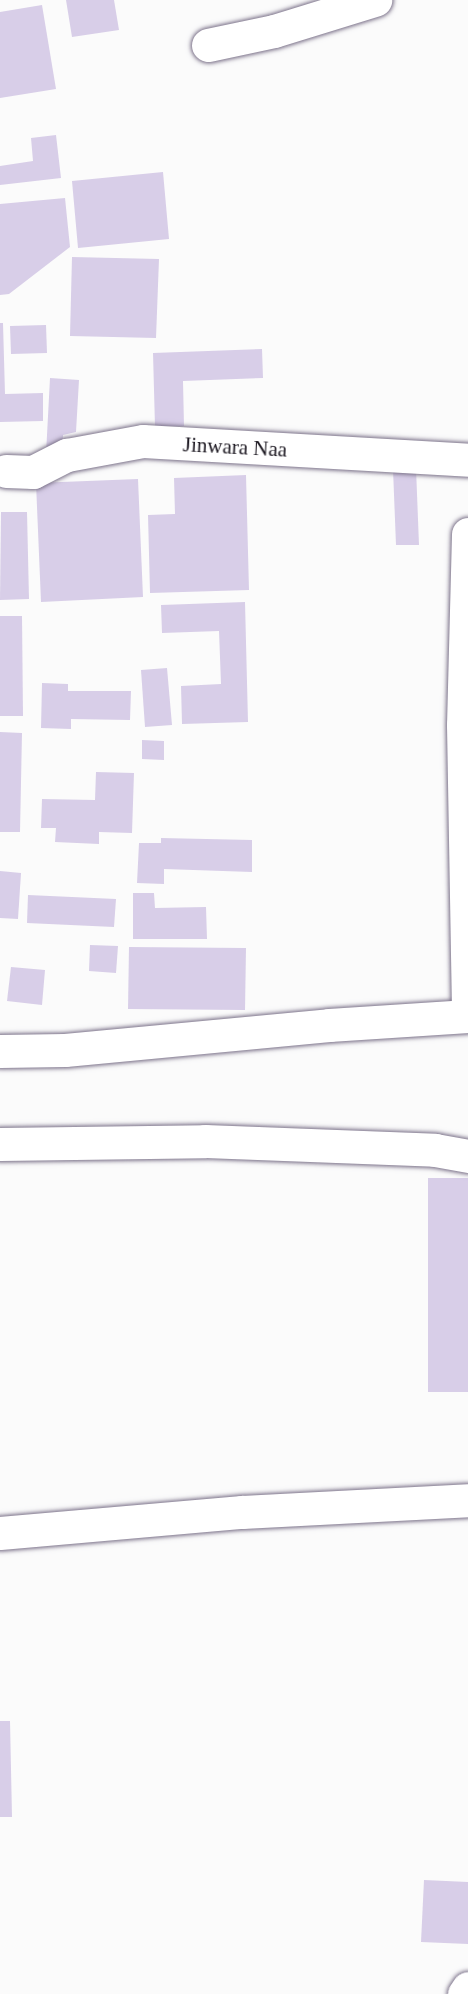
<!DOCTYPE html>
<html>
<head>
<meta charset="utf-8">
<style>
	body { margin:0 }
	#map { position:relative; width:468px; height:1994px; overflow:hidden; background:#fbfbfb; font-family:"Times New Roman",serif }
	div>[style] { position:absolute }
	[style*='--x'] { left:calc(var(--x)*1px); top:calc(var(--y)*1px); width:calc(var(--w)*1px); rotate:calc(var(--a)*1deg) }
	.building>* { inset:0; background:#d8cee8 }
	.roads { filter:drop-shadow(0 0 2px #7d748b) drop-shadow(0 0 2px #7d748b) }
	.minor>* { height:33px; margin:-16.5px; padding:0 16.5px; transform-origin:16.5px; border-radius:16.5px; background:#fff }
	span { translate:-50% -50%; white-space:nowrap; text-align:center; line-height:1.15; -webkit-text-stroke:4.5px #fff; paint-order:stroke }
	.street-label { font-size:21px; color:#1a161f }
</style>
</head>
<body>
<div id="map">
	<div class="building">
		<i style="clip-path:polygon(66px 0,114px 0,119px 30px,72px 37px)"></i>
		<i style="clip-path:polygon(42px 5px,56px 89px,0 98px,0 12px)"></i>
		<i style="clip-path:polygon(56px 135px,61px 178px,0 185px,0 166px,33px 161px,31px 138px)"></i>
		<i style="clip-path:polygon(163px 172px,169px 239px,78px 248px,72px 181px)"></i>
		<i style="clip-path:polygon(65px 198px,70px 247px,9px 294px,0 295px,0 204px)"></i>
		<i style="clip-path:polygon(72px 257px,159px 259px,156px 338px,70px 336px)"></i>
		<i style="clip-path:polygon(0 323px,3px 323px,5px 394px,43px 393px,43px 421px,0 422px)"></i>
		<i style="clip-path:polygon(46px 325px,47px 353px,11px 354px,10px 326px)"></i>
		<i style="clip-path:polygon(262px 349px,263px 378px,183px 381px,184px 426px,155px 427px,153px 353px)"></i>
		<i style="clip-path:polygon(50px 378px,79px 380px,76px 432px,63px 435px,62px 455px,46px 454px)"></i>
		<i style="clip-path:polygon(416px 468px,419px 545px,396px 545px,393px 469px)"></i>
		<i style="clip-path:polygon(246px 475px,249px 590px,150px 593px,148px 515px,175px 514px,174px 478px)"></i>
		<i style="clip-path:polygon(138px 479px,143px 597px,41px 602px,36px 483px)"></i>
		<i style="clip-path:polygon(1px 512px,27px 512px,29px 599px,0 600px)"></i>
		<i style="clip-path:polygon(245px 602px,248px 722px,182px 724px,181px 686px,221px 684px,219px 631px,162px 633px,161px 605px)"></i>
		<i style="clip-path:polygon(0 616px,22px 616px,23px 716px,0 716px)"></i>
		<i style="clip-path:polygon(167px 668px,172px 725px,145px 727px,141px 670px)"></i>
		<i style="clip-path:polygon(42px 683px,68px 684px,68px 691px,131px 691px,130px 720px,71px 719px,71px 729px,41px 728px)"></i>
		<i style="clip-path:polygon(0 732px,22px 733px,20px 832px,0 832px)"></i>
		<i style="clip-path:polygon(142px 740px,164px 741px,164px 760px,142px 759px)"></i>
		<i style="clip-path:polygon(96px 772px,134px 773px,132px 833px,99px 832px,99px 844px,55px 842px,56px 828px,41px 828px,42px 799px,95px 800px)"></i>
		<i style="clip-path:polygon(161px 838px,252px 840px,252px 872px,164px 869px,164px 884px,137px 883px,139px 843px,161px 843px)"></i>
		<i style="clip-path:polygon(0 871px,21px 873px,18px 919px,0 918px)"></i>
		<i style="clip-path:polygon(133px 893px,154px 893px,155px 908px,206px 907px,207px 939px,133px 939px)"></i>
		<i style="clip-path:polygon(28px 895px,116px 899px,114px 927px,27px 923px)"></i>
		<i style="clip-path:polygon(90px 945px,118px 946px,116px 973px,89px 971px)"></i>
		<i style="clip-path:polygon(129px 947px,246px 948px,245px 1010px,128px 1009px)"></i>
		<i style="clip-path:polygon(11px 967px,45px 970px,42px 1005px,7px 1001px)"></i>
		<i style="clip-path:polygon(428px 1178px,468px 1178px,468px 1392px,428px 1392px)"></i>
		<i style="clip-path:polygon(0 1721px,10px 1721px,12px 1817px,0 1817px)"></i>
		<i style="clip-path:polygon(424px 1880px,468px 1882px,468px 1944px,421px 1942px)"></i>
	</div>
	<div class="roads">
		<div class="minor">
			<i style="--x:208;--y:45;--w:67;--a:-12"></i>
			<i style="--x:274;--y:31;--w:106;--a:-17.1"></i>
			<i style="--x:6;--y:471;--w:27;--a:2"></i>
			<i style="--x:33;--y:472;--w:38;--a:-27"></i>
			<i style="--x:67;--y:455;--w:77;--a:-10.4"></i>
			<i style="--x:143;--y:441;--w:326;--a:3.3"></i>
			<i style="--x:468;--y:534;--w:191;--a:91.5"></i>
			<i style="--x:463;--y:725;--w:281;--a:89"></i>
			<i style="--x:0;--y:1051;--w:65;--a:-0.9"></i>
			<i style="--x:65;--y:1050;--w:265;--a:-5.4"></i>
			<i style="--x:329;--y:1025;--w:139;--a:-3.7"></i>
			<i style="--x:0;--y:1144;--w:205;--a:-0.8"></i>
			<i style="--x:205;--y:1141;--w:230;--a:2.2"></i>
			<i style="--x:435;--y:1150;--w:34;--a:10"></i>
			<i style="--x:0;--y:1533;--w:243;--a:-5"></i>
			<i style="--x:242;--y:1512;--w:226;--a:-3"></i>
			<i style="--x:464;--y:1994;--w:7;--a:-56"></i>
		</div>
	</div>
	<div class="street-label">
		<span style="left:235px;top:447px;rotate:3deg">Jinwara Naa</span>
	</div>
</div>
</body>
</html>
